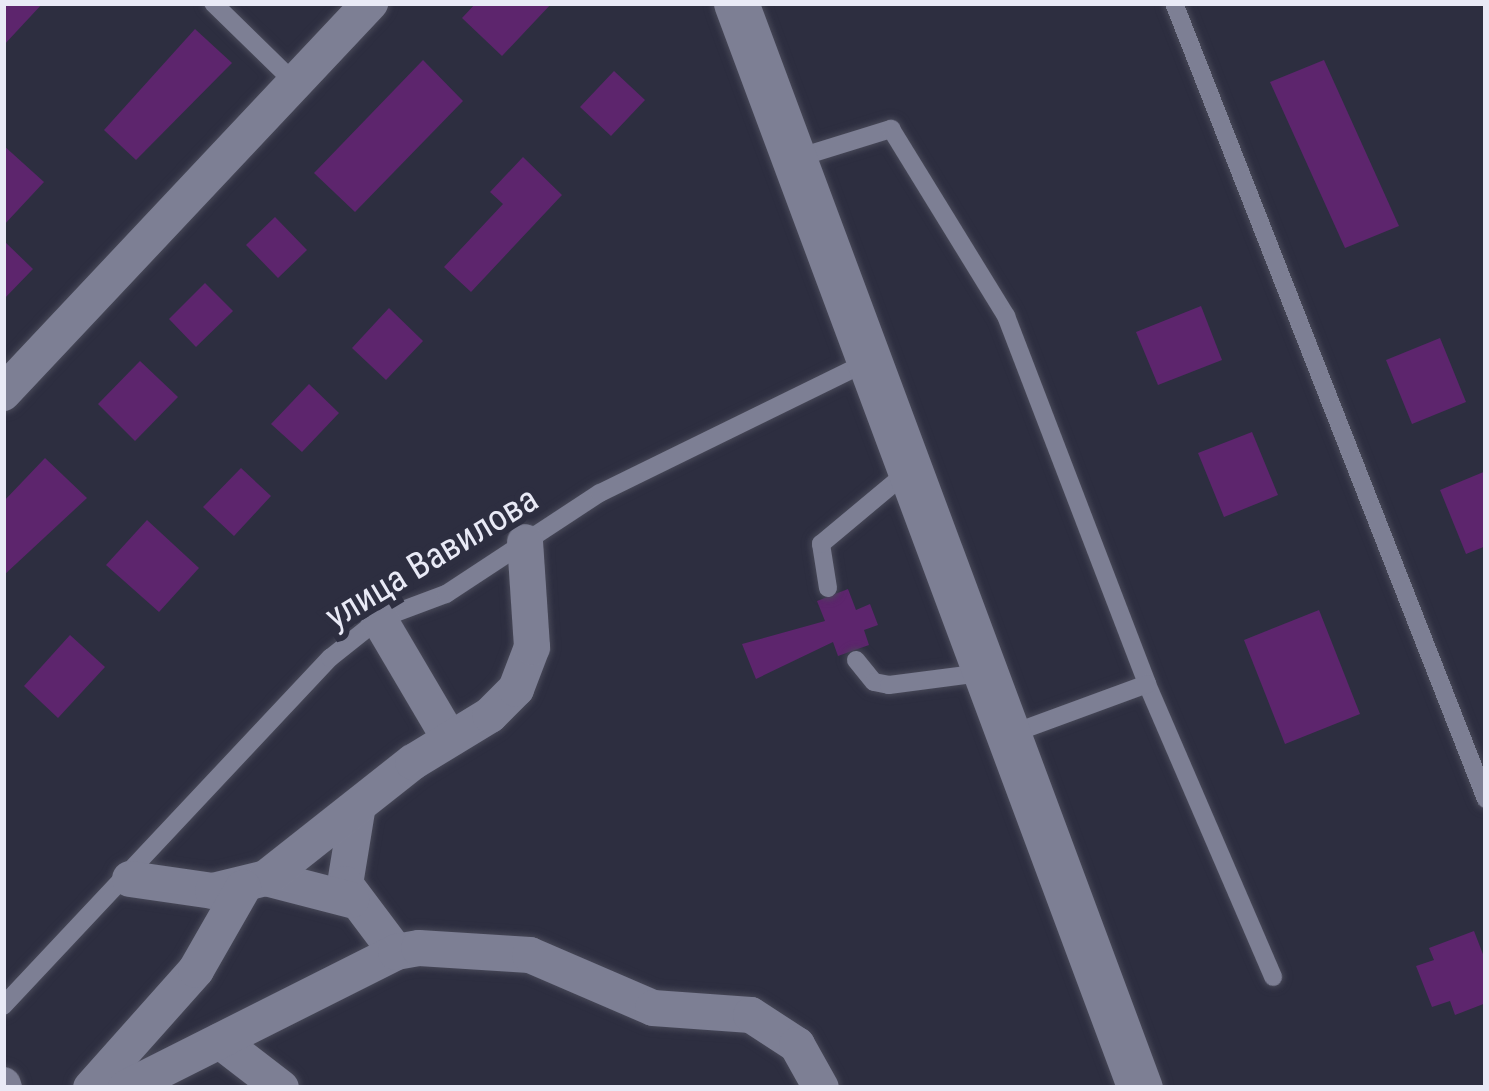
<!DOCTYPE html>
<html>
<head>
<meta charset="utf-8">
<style>
	body { margin:0 }
	#map { position:relative; width:1489px; height:1091px; overflow:hidden; background:#2d2e40; font-family:"Roboto Condensed",sans-serif }
	div>[style] { position:absolute }
	[style*='--x'] { left:calc(var(--x)*1px); top:calc(var(--y)*1px); width:calc(var(--w)*1px); rotate:calc(var(--a)*1deg) }
	.building>* { inset:0; background:#5d256d }
	.roads { filter:drop-shadow(0 0 3px #484958) drop-shadow(0 0 3px #484958) }
	.service>* { height:18px; margin:-9px; padding:0 9px; transform-origin:9px; border-radius:9px; background:#7d7f94 }
	.minor>* { height:36px; margin:-18px; padding:0 18px; transform-origin:18px; border-radius:18px; background:#7d7f94 }
	.tertiary>* { height:45px; margin:-22.5px; padding:0 22.5px; transform-origin:22.5px; border-radius:22.5px; background:#7d7f94 }
	span { translate:-50% -50%; white-space:nowrap; text-align:center; line-height:1.15; -webkit-text-stroke:12px #2d2e40; paint-order:stroke }
	.street-label { font-size:36px; color:#e9eaf6 }
	.frame { position:absolute; inset:0; border:6px solid #e9eaf6; pointer-events:none }
</style>
</head>
<body>
<div id="map">
	<div class="building">
		<i style="clip-path:polygon(3px 3px,43px 3px,3px 46px)"></i>
		<i style="clip-path:polygon(476px 3px,552px 3px,502px 56px,462px 18px)"></i>
		<i style="clip-path:polygon(195px 29px,232px 63px,136px 160px,104px 130px)"></i>
		<i style="clip-path:polygon(423px 60px,463px 101px,355px 212px,314px 173px)"></i>
		<i style="clip-path:polygon(1324px 60px,1399px 226px,1345px 248px,1270px 82px)"></i>
		<i style="clip-path:polygon(614px 71px,645px 100px,611px 136px,580px 107px)"></i>
		<i style="clip-path:polygon(3px 145px,44px 182px,3px 226px)"></i>
		<i style="clip-path:polygon(523px 157px,562px 195px,471px 292px,444px 267px,503px 204px,490px 192px)"></i>
		<i style="clip-path:polygon(275px 217px,307px 250px,278px 278px,246px 245px)"></i>
		<i style="clip-path:polygon(3px 240px,33px 269px,3px 300px)"></i>
		<i style="clip-path:polygon(205px 283px,233px 311px,196px 347px,169px 319px)"></i>
		<i style="clip-path:polygon(1201px 306px,1222px 360px,1158px 385px,1136px 332px)"></i>
		<i style="clip-path:polygon(389px 308px,423px 341px,386px 380px,352px 348px)"></i>
		<i style="clip-path:polygon(1440px 338px,1466px 402px,1412px 424px,1386px 360px)"></i>
		<i style="clip-path:polygon(140px 361px,178px 397px,135px 441px,98px 404px)"></i>
		<i style="clip-path:polygon(309px 384px,339px 413px,302px 452px,271px 424px)"></i>
		<i style="clip-path:polygon(1252px 432px,1278px 495px,1224px 517px,1198px 453px)"></i>
		<i style="clip-path:polygon(45px 458px,87px 498px,3px 576px,3px 502px)"></i>
		<i style="clip-path:polygon(241px 468px,271px 496px,234px 536px,203px 507px)"></i>
		<i style="clip-path:polygon(1486px 471px,1486px 546px,1466px 554px,1440px 490px)"></i>
		<i style="clip-path:polygon(147px 520px,199px 568px,159px 612px,106px 565px)"></i>
		<i style="clip-path:polygon(848px 589px,856px 610px,870px 604px,878px 625px,864px 630px,869px 645px,838px 656px,833px 642px,756px 679px,742px 644px,825px 621px,817px 601px)"></i>
		<i style="clip-path:polygon(1319px 610px,1360px 714px,1285px 744px,1244px 640px)"></i>
		<i style="clip-path:polygon(70px 635px,105px 667px,58px 718px,24px 686px)"></i>
		<i style="clip-path:polygon(1474px 931px,1486px 962px,1486px 1003px,1455px 1015px,1450px 1001px,1432px 1007px,1416px 966px,1434px 960px,1429px 948px)"></i>
	</div>
	<div class="roads">
		<div class="service">
			<i style="--x:213;--y:3;--w:115;--a:44.3"></i>
			<i style="--x:1174;--y:3;--w:855;--a:68.6"></i>
			<i style="--x:794;--y:159;--w:102;--a:-17.2"></i>
			<i style="--x:891;--y:129;--w:220;--a:58.4"></i>
			<i style="--x:1006;--y:316;--w:394;--a:69"></i>
			<i style="--x:1147;--y:684;--w:319;--a:66.7"></i>
			<i style="--x:828;--y:588;--w:45;--a:-99"></i>
			<i style="--x:821;--y:544;--w:111;--a:-39.9"></i>
			<i style="--x:856;--y:660;--w:28;--a:51"></i>
			<i style="--x:874;--y:682;--w:15;--a:11"></i>
			<i style="--x:889;--y:685;--w:94;--a:-7.4"></i>
			<i style="--x:1011;--y:734;--w:145;--a:-20.2"></i>
			<i style="--x:3;--y:1006;--w:478;--a:-46.8"></i>
			<i style="--x:330;--y:658;--w:63;--a:-38.5"></i>
			<i style="--x:379;--y:619;--w:72;--a:-20.5"></i>
			<i style="--x:446;--y:594;--w:184;--a:-33.3"></i>
			<i style="--x:600;--y:493;--w:295;--a:-26.1"></i>
		</div>
		<div class="minor">
			<i style="--x:3;--y:393;--w:536;--a:-46.74"></i>
			<i style="--x:379;--y:619;--w:138;--a:59.5"></i>
			<i style="--x:357;--y:811;--w:74;--a:99.3"></i>
			<i style="--x:345;--y:884;--w:85;--a:53.1"></i>
			<i style="--x:266;--y:878;--w:88;--a:14.5"></i>
			<i style="--x:130;--y:879;--w:84;--a:8.2"></i>
			<i style="--x:213;--y:891;--w:55;--a:-13.8"></i>
			<i style="--x:266;--y:878;--w:187;--a:-38.3"></i>
			<i style="--x:413;--y:762;--w:90;--a:-31.4"></i>
			<i style="--x:490;--y:715;--w:37;--a:-45"></i>
			<i style="--x:516;--y:689;--w:45;--a:-69.1"></i>
			<i style="--x:532;--y:647;--w:105;--a:-93.8"></i>
			<i style="--x:220;--y:1041;--w:77;--a:37.6"></i>
			<i style="--x:3;--y:1085;--w:3;--a:72"></i>
			<i style="--x:91;--y:1088;--w:158;--a:-48.3"></i>
			<i style="--x:196;--y:970;--w:95;--a:-60.2"></i>
			<i style="--x:126;--y:1088;--w:302;--a:-26.7"></i>
			<i style="--x:396;--y:952;--w:23;--a:-10"></i>
			<i style="--x:419;--y:948;--w:111;--a:3.6"></i>
			<i style="--x:530;--y:955;--w:134;--a:23.3"></i>
			<i style="--x:653;--y:1008;--w:98;--a:4.1"></i>
			<i style="--x:751;--y:1015;--w:55;--a:33.1"></i>
			<i style="--x:797;--y:1045;--w:49;--a:60.8"></i>
		</div>
		<div class="tertiary">
			<i style="--x:736;--y:3;--w:1158;--a:69.58"></i>
		</div>
	</div>
	<div class="street-label">
		<span style="left:432px;top:558px;rotate:-31deg">улица Вавилова</span>
	</div>
	<div class="frame"></div>
</div>
</body>
</html>
